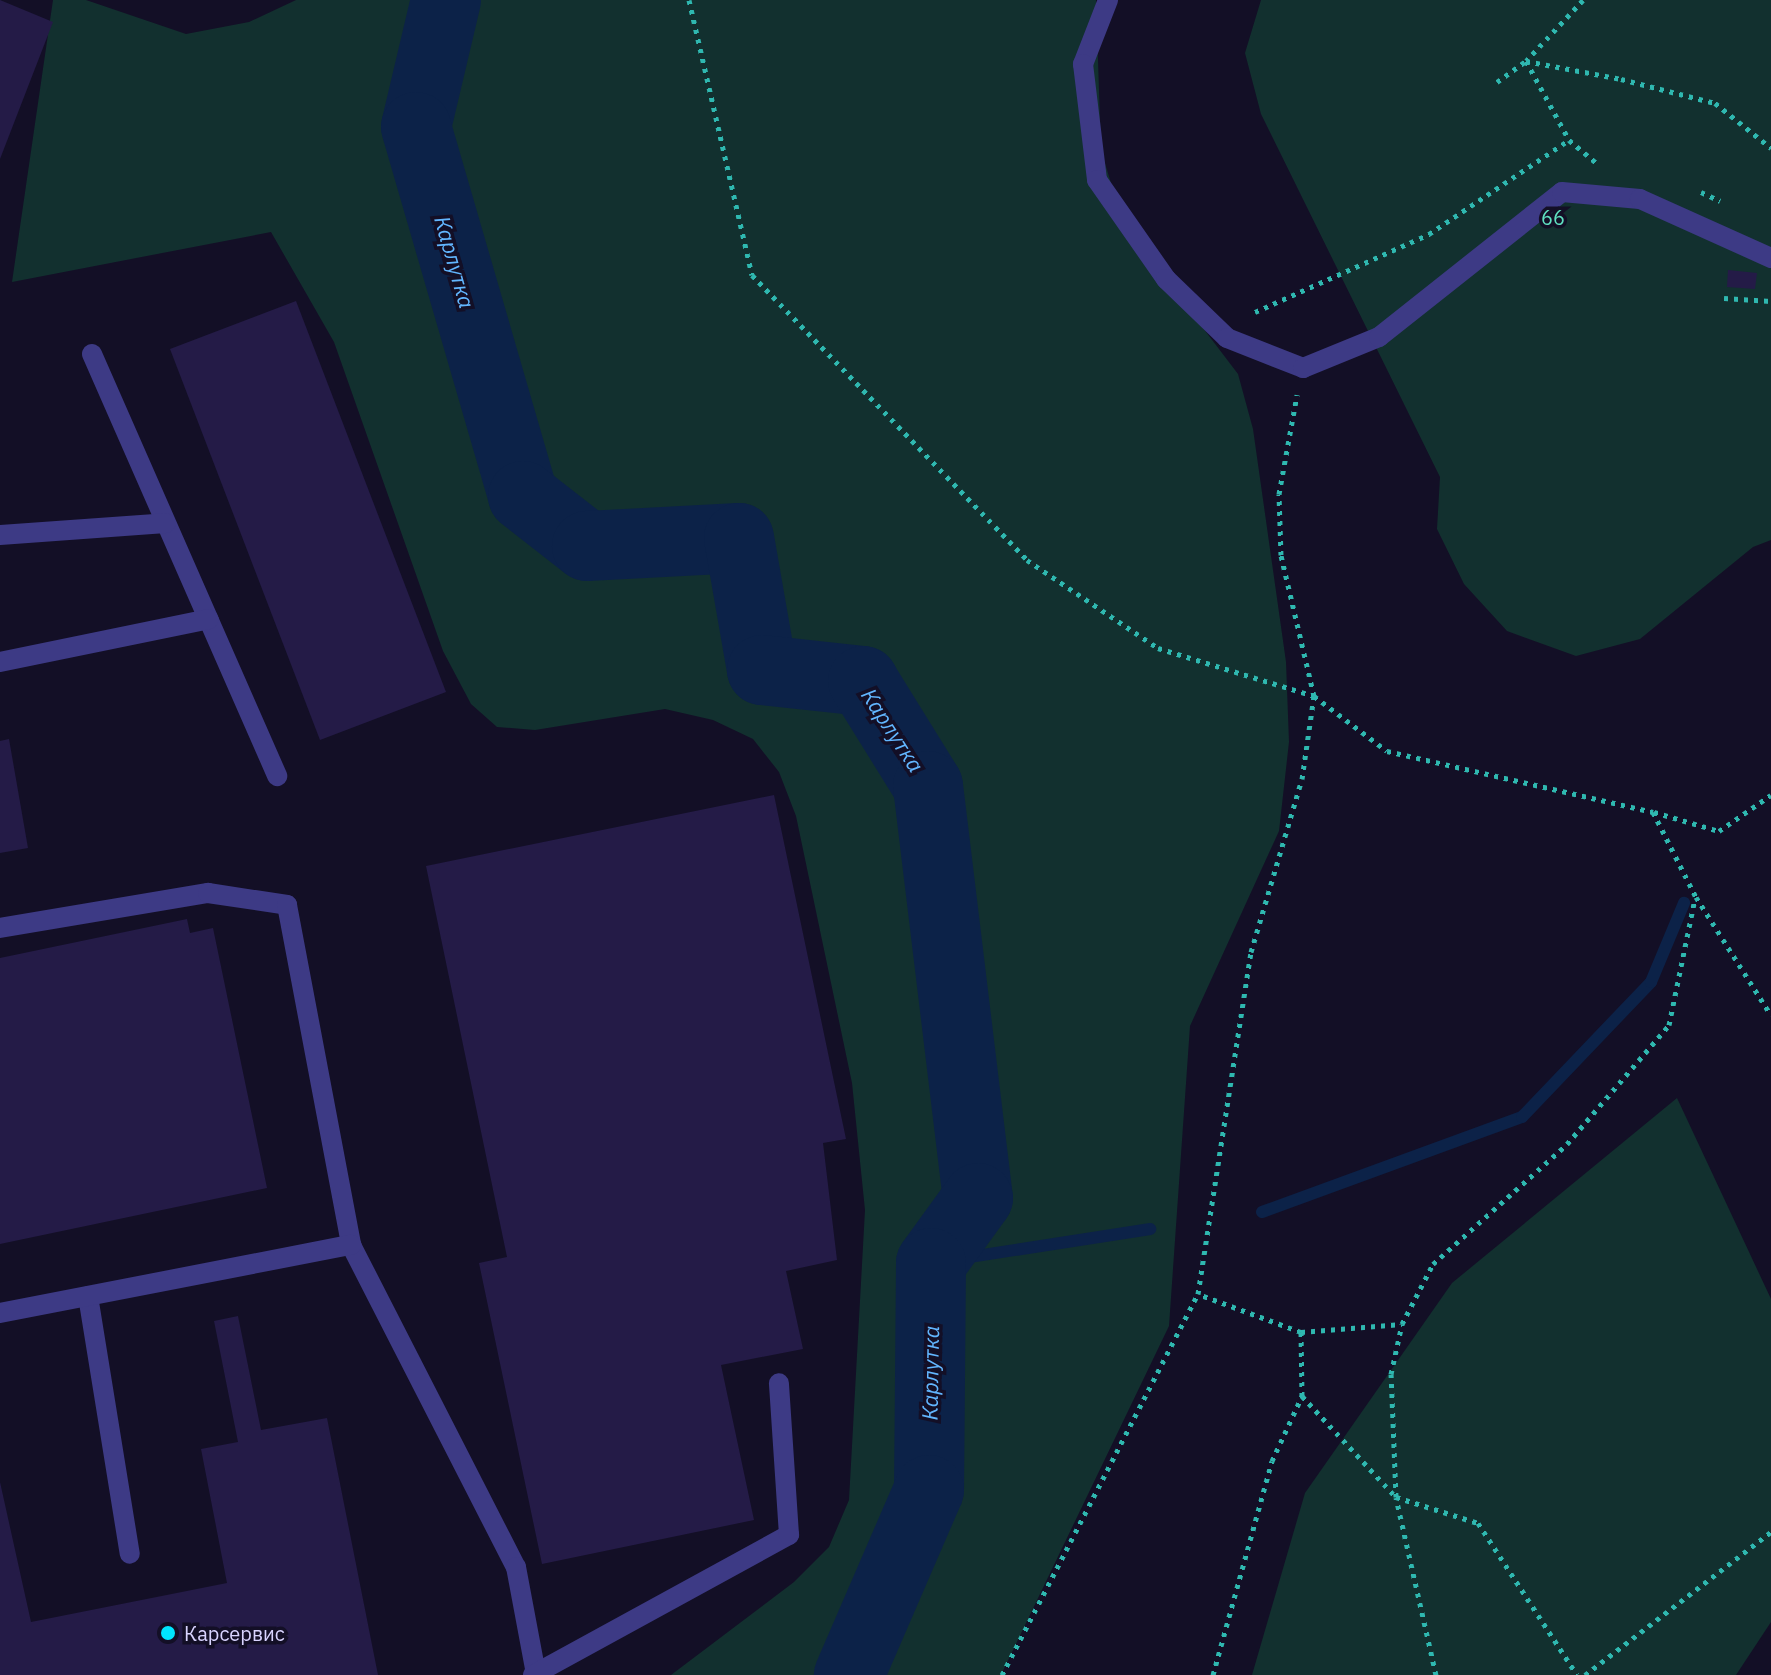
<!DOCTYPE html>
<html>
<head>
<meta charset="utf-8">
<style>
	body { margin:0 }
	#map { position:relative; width:1771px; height:1675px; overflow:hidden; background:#130f26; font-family:"IBM Plex Sans",sans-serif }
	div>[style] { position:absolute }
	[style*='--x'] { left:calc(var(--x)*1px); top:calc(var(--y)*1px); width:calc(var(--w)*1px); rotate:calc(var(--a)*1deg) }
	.green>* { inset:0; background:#12302f }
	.stream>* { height:12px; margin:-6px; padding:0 6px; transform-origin:6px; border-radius:6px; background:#0c2248 }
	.river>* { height:70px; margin:-35px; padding:0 35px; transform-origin:35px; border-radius:35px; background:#0c2248 }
	.building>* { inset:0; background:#241b47 }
	.path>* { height:5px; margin-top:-2.5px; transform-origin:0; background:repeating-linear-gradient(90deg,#2fb8b0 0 4px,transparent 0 10px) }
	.minor>* { height:20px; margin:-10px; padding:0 10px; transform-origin:10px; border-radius:10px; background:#3d3a85 }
	.dots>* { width:22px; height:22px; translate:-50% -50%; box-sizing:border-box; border:4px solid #130f26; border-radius:50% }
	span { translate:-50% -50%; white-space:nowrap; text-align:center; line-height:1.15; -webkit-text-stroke:7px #130f26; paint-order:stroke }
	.park-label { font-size:20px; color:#5fe0c0 }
	.poi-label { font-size:20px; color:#d9d4ff }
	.left { translate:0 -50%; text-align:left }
	.water-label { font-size:22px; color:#62b6ff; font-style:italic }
</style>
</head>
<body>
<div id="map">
	<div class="green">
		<i style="clip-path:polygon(53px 0,86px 0,186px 34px,249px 22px,296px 0,1096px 0,1101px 150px,1123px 223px,1238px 374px,1253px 429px,1286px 662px,1289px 742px,1279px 831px,1190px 1026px,1169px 1326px,1001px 1675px,671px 1675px,794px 1582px,829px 1547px,849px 1500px,865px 1210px,852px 1083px,796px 816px,779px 772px,753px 739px,713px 720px,665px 709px,535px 730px,497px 727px,471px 704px,443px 651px,334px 342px,271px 232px,12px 282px)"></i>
		<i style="clip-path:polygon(1261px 0,1771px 0,1771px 540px,1753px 547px,1640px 639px,1576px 656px,1507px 631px,1464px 584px,1437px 529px,1440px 477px,1261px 114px,1245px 53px)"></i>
		<i style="clip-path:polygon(1677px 1098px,1771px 1299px,1771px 1622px,1736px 1675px,1252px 1675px,1305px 1493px,1452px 1283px)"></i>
	</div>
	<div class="stream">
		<i style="--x:1262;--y:1212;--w:277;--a:-20.1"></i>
		<i style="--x:1522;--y:1117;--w:187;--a:-46.3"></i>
		<i style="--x:1651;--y:982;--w:86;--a:-67.3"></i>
		<i style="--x:931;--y:1263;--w:222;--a:-8.8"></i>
	</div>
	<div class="river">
		<i style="--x:446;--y:0;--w:130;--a:103.3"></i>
		<i style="--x:416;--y:127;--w:384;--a:73.8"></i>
		<i style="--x:523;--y:496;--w:81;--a:38"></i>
		<i style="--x:587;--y:546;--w:152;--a:-3"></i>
		<i style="--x:739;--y:538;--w:134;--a:80.1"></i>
		<i style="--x:762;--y:670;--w:102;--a:6.2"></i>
		<i style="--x:863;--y:681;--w:123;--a:58.2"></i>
		<i style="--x:928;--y:786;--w:415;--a:83.1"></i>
		<i style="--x:978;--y:1198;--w:80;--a:125.9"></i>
		<i style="--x:931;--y:1263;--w:227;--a:90.5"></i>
		<i style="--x:929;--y:1490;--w:202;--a:113.4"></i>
	</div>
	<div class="building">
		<i style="clip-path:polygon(0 0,53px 22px,0 159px)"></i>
		<i style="clip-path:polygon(1728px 270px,1757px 273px,1755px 289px,1727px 287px)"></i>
		<i style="clip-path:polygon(296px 301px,446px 692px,320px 740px,170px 349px)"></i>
		<i style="clip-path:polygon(9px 739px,28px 848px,0 853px,0 741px)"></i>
		<i style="clip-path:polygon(774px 795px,846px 1139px,823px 1143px,837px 1260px,786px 1271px,803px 1349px,721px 1365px,754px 1520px,542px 1564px,479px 1263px,507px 1257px,426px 866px)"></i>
		<i style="clip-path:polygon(187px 919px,190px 933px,213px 928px,267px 1188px,0 1244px,0 958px)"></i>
		<i style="clip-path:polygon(238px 1316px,261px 1430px,327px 1418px,378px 1675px,0 1675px,0 1482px,31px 1622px,227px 1583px,201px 1449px,238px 1442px,214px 1321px)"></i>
	</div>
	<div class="path">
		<i style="--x:689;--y:0;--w:282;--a:77.1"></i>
		<i style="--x:752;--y:275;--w:396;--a:46"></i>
		<i style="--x:1027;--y:560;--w:158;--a:33.9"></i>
		<i style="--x:1158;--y:648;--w:163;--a:17.1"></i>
		<i style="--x:1314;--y:696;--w:91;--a:37"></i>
		<i style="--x:1387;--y:751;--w:273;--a:12.9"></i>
		<i style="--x:1653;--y:812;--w:95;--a:63.2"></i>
		<i style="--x:1696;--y:897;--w:140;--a:57.6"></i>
		<i style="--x:1583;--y:0;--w:83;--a:133.1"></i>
		<i style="--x:1526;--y:61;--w:90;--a:61.4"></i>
		<i style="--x:1569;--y:140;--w:38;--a:40"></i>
		<i style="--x:1497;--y:82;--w:36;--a:-36"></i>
		<i style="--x:1526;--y:61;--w:97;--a:10.7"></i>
		<i style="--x:1621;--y:79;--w:97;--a:14.3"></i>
		<i style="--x:1715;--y:103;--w:72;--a:38.8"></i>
		<i style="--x:1701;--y:192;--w:21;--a:25"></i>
		<i style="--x:1724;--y:298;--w:47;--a:3.7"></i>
		<i style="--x:1255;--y:312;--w:191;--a:-24.1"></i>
		<i style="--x:1429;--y:234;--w:169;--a:-33.9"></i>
		<i style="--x:1654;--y:812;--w:68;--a:16.3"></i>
		<i style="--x:1719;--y:831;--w:63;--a:-34.7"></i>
		<i style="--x:1301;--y:1332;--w:101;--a:-4.5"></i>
		<i style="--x:1302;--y:1396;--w:138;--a:47.1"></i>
		<i style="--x:1396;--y:1497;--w:86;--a:17.6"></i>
		<i style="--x:1478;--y:1523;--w:181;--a:56.9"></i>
		<i style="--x:1002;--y:1675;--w:428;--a:-62.8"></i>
		<i style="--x:1213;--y:1675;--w:222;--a:-74.6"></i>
		<i style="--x:1272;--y:1461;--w:72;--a:-65.2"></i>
		<i style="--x:1302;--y:1396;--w:64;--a:-90.9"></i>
		<i style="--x:1301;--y:1332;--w:110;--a:-159.7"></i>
		<i style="--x:1198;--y:1294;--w:346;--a:-81.2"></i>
		<i style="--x:1251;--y:952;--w:180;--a:-73.6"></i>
		<i style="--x:1302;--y:779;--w:84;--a:-81.8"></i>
		<i style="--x:1314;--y:696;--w:145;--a:-103.2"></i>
		<i style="--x:1281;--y:555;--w:61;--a:-91.9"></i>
		<i style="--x:1279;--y:494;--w:101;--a:-79.7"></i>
		<i style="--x:1436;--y:1675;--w:182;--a:-102.7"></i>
		<i style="--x:1396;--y:1497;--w:123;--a:-92.3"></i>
		<i style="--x:1391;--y:1374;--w:51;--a:-77.6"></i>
		<i style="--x:1402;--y:1324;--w:68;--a:-62.7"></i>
		<i style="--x:1433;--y:1264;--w:180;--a:-41.8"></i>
		<i style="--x:1567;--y:1144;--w:157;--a:-49.4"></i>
		<i style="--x:1669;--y:1025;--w:130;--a:-78.4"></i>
		<i style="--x:1585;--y:1675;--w:235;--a:-37.6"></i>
	</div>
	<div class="minor">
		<i style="--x:1108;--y:0;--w:69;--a:111.3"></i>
		<i style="--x:1083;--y:64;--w:117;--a:83.1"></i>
		<i style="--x:1097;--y:180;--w:121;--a:55.1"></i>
		<i style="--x:1166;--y:279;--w:85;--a:44"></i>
		<i style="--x:1227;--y:338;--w:82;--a:21.5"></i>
		<i style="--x:1303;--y:368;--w:82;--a:-22.2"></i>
		<i style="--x:1379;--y:337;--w:233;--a:-38.4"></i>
		<i style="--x:1562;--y:192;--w:78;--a:5.1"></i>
		<i style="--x:1640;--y:199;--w:144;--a:24.2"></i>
		<i style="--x:92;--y:354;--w:461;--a:66.3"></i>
		<i style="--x:0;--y:535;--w:166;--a:-4.1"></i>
		<i style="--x:0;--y:662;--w:213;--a:-11.6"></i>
		<i style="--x:0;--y:928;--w:211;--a:-9.6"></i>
		<i style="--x:208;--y:893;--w:80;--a:8.6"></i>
		<i style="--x:287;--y:905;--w:346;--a:79.3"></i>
		<i style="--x:351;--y:1245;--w:362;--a:62.9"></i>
		<i style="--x:516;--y:1567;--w:109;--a:79.4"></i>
		<i style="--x:88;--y:1296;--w:261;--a:80.8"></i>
		<i style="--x:0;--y:1313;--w:358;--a:-11"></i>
		<i style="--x:533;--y:1675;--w:292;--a:-28.7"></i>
		<i style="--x:789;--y:1535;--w:152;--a:-93.8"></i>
	</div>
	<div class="dots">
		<i style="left:168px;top:1633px;background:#00e5ff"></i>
	</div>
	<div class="park-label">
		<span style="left:1553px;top:217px">66</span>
	</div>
	<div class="poi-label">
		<span class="left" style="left:184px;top:1633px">Карсервис</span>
	</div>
	<div class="water-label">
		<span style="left:455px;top:262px;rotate:74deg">Карлутка</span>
		<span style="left:893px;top:730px;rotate:57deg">Карлутка</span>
		<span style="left:930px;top:1373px;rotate:-89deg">Карлутка</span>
	</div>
</div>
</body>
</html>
